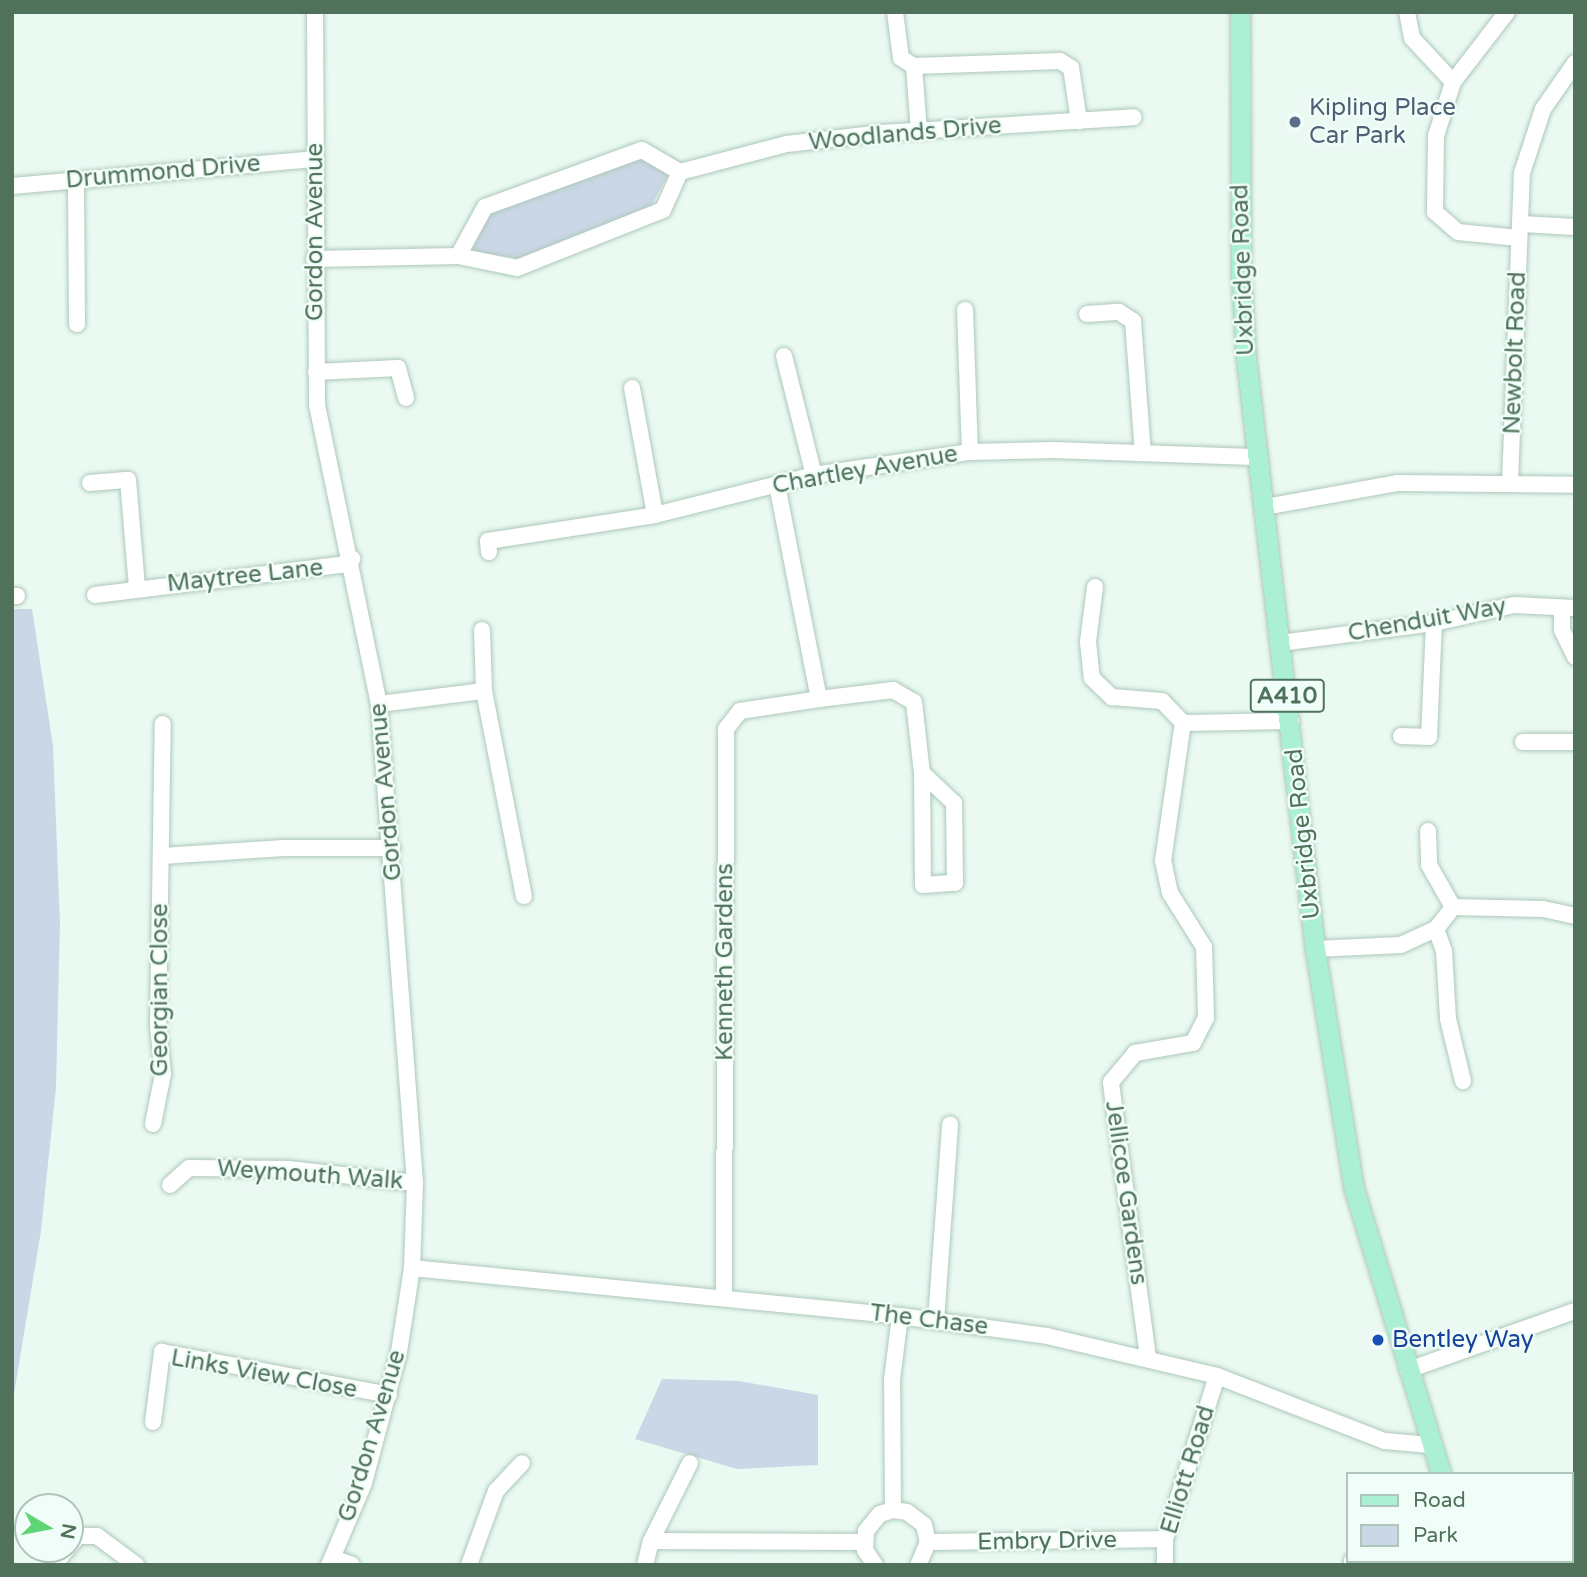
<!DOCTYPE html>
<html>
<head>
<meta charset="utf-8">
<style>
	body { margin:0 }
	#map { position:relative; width:1587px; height:1577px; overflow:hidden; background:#eafaf3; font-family:"Varela Round",sans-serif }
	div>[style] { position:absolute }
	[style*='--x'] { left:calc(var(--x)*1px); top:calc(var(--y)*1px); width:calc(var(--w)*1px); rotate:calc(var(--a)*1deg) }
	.green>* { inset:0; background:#cad7e6 }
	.roads { filter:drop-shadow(0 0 2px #aec8b9) drop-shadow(0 0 2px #aec8b9) }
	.minor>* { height:16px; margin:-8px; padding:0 8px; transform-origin:8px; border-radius:8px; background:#fff }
	.major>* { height:19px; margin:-9.5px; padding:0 9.5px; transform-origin:9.5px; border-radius:9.5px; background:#abf0d4 }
	.dots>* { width:19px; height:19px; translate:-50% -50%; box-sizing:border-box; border:4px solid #f0fdf8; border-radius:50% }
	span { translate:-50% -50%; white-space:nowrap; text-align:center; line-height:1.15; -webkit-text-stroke:5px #f0fdf8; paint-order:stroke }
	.shield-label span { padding:2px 5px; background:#f0fdf8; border:2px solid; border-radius:5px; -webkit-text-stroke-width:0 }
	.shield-label { font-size:23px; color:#50725b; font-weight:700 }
	.service-label { font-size:24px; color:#4e5e75 }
	.left { translate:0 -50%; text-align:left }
	.street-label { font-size:24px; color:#50725b }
	.transit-label { font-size:24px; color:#164399 }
	.frame { position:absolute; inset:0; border:14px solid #50725b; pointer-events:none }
	.legend { position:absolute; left:1346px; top:1472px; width:228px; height:91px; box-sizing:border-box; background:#f0fdf8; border:2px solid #b0c5b9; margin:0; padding:9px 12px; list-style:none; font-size:21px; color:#50725b }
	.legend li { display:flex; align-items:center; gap:14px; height:35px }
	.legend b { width:35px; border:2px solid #b0c5b9 }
	.north { position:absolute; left:14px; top:1493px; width:70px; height:70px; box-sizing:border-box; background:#f0fdf8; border:2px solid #b0c5b9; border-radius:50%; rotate:100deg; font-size:19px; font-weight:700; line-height:28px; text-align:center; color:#50725b }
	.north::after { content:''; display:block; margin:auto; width:24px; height:32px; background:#5fd475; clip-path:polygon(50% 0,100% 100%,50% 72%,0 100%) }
</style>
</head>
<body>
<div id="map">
	<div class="green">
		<i style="clip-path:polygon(641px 158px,668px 175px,648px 212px,521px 259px,472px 251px,489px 211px)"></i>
		<i style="clip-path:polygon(12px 609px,32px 609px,53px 746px,60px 923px,56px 1087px,41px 1231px,12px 1406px)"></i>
		<i style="clip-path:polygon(662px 1379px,739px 1381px,818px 1395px,818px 1465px,737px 1469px,635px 1439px)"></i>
	</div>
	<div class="roads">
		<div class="minor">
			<i style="--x:315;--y:12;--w:393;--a:89.7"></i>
			<i style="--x:317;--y:405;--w:305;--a:78.3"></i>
			<i style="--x:379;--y:704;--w:480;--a:85.7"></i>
			<i style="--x:415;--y:1183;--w:85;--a:92"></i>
			<i style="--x:412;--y:1268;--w:85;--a:98.8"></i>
			<i style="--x:399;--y:1352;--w:136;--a:105"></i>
			<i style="--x:364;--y:1483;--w:89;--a:113.1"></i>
			<i style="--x:895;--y:12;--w:46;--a:82.6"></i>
			<i style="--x:901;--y:58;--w:15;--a:32"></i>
			<i style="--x:914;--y:66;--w:146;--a:-2"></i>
			<i style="--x:1060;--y:61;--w:13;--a:32"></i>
			<i style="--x:1071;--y:68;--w:54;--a:81.4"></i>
			<i style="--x:1407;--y:12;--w:26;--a:79"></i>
			<i style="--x:1412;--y:38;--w:60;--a:47"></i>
			<i style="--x:1507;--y:12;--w:88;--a:127.6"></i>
			<i style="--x:1453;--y:82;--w:57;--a:107.5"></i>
			<i style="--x:1436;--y:136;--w:76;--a:90.8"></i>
			<i style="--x:1435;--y:212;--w:30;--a:41"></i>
			<i style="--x:1458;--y:232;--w:61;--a:5.6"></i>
			<i style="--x:914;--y:66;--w:66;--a:85.7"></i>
			<i style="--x:76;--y:180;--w:144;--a:89.6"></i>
			<i style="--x:12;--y:186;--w:303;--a:-5.1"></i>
			<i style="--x:1522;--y:224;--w:53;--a:3.2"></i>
			<i style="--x:458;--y:256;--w:56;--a:-61.1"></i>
			<i style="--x:485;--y:207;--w:167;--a:-20"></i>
			<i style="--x:642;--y:150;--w:44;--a:30.1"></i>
			<i style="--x:680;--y:172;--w:111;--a:-14.7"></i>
			<i style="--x:787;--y:144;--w:96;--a:-6.6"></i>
			<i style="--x:882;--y:133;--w:252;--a:-3.6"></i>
			<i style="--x:314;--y:259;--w:144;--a:-1.2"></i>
			<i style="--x:458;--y:256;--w:60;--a:11.5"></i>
			<i style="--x:517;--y:268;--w:157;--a:-21.7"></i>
			<i style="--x:663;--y:210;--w:42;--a:-65.9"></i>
			<i style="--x:965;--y:310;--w:142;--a:88"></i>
			<i style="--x:1087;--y:314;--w:32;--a:-4"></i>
			<i style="--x:1119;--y:312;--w:17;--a:33"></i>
			<i style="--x:1133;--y:321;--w:132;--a:85.7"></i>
			<i style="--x:784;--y:356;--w:123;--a:75.9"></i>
			<i style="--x:316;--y:372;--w:82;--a:-2.8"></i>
			<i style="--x:398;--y:368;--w:31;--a:75"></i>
			<i style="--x:632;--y:388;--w:129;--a:79.7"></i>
			<i style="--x:90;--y:483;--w:38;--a:-5"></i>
			<i style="--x:128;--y:480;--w:108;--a:85.2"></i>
			<i style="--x:1510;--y:483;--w:310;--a:-87.8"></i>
			<i style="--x:1522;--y:173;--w:67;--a:-71.8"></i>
			<i style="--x:1543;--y:109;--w:56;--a:-55.2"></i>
			<i style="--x:777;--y:485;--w:218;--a:78.9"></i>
			<i style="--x:819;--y:699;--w:75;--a:-6.9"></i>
			<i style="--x:893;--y:690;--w:24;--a:30"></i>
			<i style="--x:914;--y:702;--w:71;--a:83.6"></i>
			<i style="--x:922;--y:773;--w:112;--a:89.5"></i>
			<i style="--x:923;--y:885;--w:32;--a:-4"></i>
			<i style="--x:955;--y:883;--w:80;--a:-90.7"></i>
			<i style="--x:954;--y:803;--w:44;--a:-136.8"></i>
			<i style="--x:1265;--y:507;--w:134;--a:-10.3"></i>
			<i style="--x:1397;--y:483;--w:178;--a:0.6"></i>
			<i style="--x:489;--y:552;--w:11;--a:-95"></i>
			<i style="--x:488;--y:541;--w:169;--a:-8.8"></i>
			<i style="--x:655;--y:515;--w:164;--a:-14.1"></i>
			<i style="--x:814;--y:475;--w:158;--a:-8.4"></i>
			<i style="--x:970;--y:452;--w:84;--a:-1.4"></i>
			<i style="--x:1054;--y:450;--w:205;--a:2"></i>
			<i style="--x:1095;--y:587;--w:55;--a:97.3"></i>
			<i style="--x:1088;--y:642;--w:36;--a:84"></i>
			<i style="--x:1092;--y:678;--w:28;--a:44"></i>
			<i style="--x:1112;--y:697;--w:50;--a:4.6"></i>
			<i style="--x:1162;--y:701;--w:30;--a:46"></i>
			<i style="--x:95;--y:595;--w:248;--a:-7"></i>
			<i style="--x:341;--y:565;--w:13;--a:-29"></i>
			<i style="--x:12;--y:596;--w:5;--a:0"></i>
			<i style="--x:1562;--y:608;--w:22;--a:90"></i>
			<i style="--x:1562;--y:630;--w:30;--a:64"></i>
			<i style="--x:482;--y:630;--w:61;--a:88.1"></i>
			<i style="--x:1280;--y:643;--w:155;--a:-7.4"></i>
			<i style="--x:1434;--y:623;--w:82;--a:-12.7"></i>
			<i style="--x:1514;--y:605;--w:61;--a:2.8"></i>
			<i style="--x:379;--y:704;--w:106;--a:-7.1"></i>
			<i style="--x:484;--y:691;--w:209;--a:79"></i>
			<i style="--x:1401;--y:736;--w:28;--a:2"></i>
			<i style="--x:1429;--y:737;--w:114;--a:-87.5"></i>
			<i style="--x:1523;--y:742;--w:52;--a:0"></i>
			<i style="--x:1428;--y:831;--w:34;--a:88"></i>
			<i style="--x:1429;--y:865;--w:48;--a:60.3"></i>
			<i style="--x:162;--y:856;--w:122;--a:-3.8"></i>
			<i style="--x:284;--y:848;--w:108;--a:0"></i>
			<i style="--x:1436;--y:929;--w:23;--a:70"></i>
			<i style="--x:1444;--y:951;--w:68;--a:86.6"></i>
			<i style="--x:1448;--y:1019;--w:64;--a:76.4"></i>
			<i style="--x:1315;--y:949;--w:86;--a:-2.7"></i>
			<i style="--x:1401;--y:945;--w:38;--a:-25"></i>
			<i style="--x:1436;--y:929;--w:28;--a:-52"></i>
			<i style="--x:1453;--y:907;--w:90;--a:1.3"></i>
			<i style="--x:1543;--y:909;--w:33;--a:12"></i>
			<i style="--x:153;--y:1124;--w:51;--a:-78.7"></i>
			<i style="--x:163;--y:1074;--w:48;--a:-95.9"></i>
			<i style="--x:158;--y:1026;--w:302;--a:-89.1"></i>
			<i style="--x:170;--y:1185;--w:25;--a:-42"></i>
			<i style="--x:189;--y:1168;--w:99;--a:0.6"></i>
			<i style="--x:288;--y:1169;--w:128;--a:6.3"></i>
			<i style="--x:412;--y:1268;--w:490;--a:5.6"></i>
			<i style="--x:900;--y:1316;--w:148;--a:7.7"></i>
			<i style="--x:1047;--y:1336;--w:175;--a:13.2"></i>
			<i style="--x:1217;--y:1376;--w:180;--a:21.2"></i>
			<i style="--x:1385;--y:1441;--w:45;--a:5.1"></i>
			<i style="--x:724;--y:1298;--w:569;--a:-89.8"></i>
			<i style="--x:726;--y:729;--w:23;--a:-52"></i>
			<i style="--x:740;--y:711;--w:80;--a:-8.6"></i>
			<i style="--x:936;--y:1321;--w:197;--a:-85.9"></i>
			<i style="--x:1148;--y:1357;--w:277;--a:-97.7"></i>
			<i style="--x:1111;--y:1082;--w:38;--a:-50"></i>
			<i style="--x:1135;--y:1053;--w:59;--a:-9.8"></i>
			<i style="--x:1193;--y:1043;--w:28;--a:-63"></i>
			<i style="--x:1206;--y:1018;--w:71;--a:-91.6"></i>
			<i style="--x:1204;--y:947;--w:64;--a:-122.2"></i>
			<i style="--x:1170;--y:893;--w:33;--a:-102"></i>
			<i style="--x:1163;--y:861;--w:139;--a:-81.8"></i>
			<i style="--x:1183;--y:723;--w:108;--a:-1.1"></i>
			<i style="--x:1408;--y:1370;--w:177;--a:-19.5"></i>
			<i style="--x:153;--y:1422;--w:71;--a:-82.7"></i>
			<i style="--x:162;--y:1352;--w:231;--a:10.7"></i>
			<i style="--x:893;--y:1510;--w:130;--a:-90.4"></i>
			<i style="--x:892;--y:1380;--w:64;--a:-82.9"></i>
			<i style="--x:1571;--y:1536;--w:4;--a:-27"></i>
			<i style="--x:651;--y:1541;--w:213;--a:0.3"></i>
			<i style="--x:928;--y:1542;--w:237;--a:-0.7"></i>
			<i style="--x:70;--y:1546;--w:13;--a:-51"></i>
			<i style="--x:78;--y:1536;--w:19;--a:0"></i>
			<i style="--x:97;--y:1536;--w:49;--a:36.6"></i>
			<i style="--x:333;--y:1558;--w:20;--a:20"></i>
			<i style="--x:1352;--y:1561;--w:4;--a:90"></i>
			<i style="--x:54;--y:1565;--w:21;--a:-51"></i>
			<i style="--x:469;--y:1565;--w:79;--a:-70"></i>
			<i style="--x:496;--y:1491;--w:38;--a:-47"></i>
			<i style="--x:645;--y:1565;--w:25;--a:-76"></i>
			<i style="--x:651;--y:1541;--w:87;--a:-63.4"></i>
			<i style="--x:875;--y:1565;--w:18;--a:-124"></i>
			<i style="--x:865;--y:1550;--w:19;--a:-87"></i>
			<i style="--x:866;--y:1531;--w:22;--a:-51"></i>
			<i style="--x:880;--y:1514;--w:14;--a:-17"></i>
			<i style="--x:893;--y:1510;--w:14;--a:8"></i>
			<i style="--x:907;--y:1512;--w:21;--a:37"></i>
			<i style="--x:924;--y:1525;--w:17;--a:77"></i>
			<i style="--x:928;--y:1542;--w:25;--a:113"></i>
			<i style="--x:1165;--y:1565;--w:26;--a:-90"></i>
			<i style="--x:1165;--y:1539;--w:171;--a:-72.3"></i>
			<i style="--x:1515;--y:1565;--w:8;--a:-30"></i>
		</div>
		<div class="major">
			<i style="--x:1240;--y:12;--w:263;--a:89.8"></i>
			<i style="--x:1241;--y:275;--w:83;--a:86.6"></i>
			<i style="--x:1246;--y:358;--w:595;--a:83.34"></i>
			<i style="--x:1315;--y:949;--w:243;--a:80.8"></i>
			<i style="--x:1354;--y:1189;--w:298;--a:73"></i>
			<i style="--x:1475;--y:1561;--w:4;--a:63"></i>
		</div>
	</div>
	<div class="dots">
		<i style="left:1295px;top:122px;background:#5c6f8a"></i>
		<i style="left:1378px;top:1340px;background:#1a4fb4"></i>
	</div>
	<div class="shield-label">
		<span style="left:1287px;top:696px">A410</span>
	</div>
	<div class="service-label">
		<span class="left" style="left:1309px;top:122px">Kipling Place<br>Car Park</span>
	</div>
	<div class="street-label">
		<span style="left:905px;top:134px;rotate:-5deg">Woodlands Drive</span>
		<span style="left:163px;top:172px;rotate:-5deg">Drummond Drive</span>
		<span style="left:315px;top:232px;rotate:-90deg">Gordon Avenue</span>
		<span style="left:1243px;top:270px;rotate:-92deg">Uxbridge Road</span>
		<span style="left:1515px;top:353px;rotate:-88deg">Newbolt Road</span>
		<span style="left:865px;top:470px;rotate:-10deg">Chartley Avenue</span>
		<span style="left:245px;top:576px;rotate:-6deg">Maytree Lane</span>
		<span style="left:1427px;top:620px;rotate:-10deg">Chenduit Way</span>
		<span style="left:386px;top:792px;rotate:-95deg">Gordon Avenue</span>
		<span style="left:1303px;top:834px;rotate:-96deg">Uxbridge Road</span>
		<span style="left:725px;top:962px;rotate:-90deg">Kenneth Gardens</span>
		<span style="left:160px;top:990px;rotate:-90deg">Georgian Close</span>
		<span style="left:310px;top:1175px;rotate:4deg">Weymouth Walk</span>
		<span style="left:1126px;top:1193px;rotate:82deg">Jellicoe Gardens</span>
		<span style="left:929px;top:1320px;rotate:7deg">The Chase</span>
		<span style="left:264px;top:1374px;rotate:10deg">Links View Close</span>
		<span style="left:372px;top:1436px;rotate:-73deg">Gordon Avenue</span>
		<span style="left:1188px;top:1470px;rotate:-73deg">Elliott Road</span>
		<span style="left:1047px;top:1541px;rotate:-1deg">Embry Drive</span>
	</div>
	<div class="transit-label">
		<span class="left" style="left:1392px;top:1340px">Bentley Way</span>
	</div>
	<div class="frame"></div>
	<ul class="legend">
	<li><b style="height:9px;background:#abf0d4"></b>Road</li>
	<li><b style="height:19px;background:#cad7e6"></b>Park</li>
	</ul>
	<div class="north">N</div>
</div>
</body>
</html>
